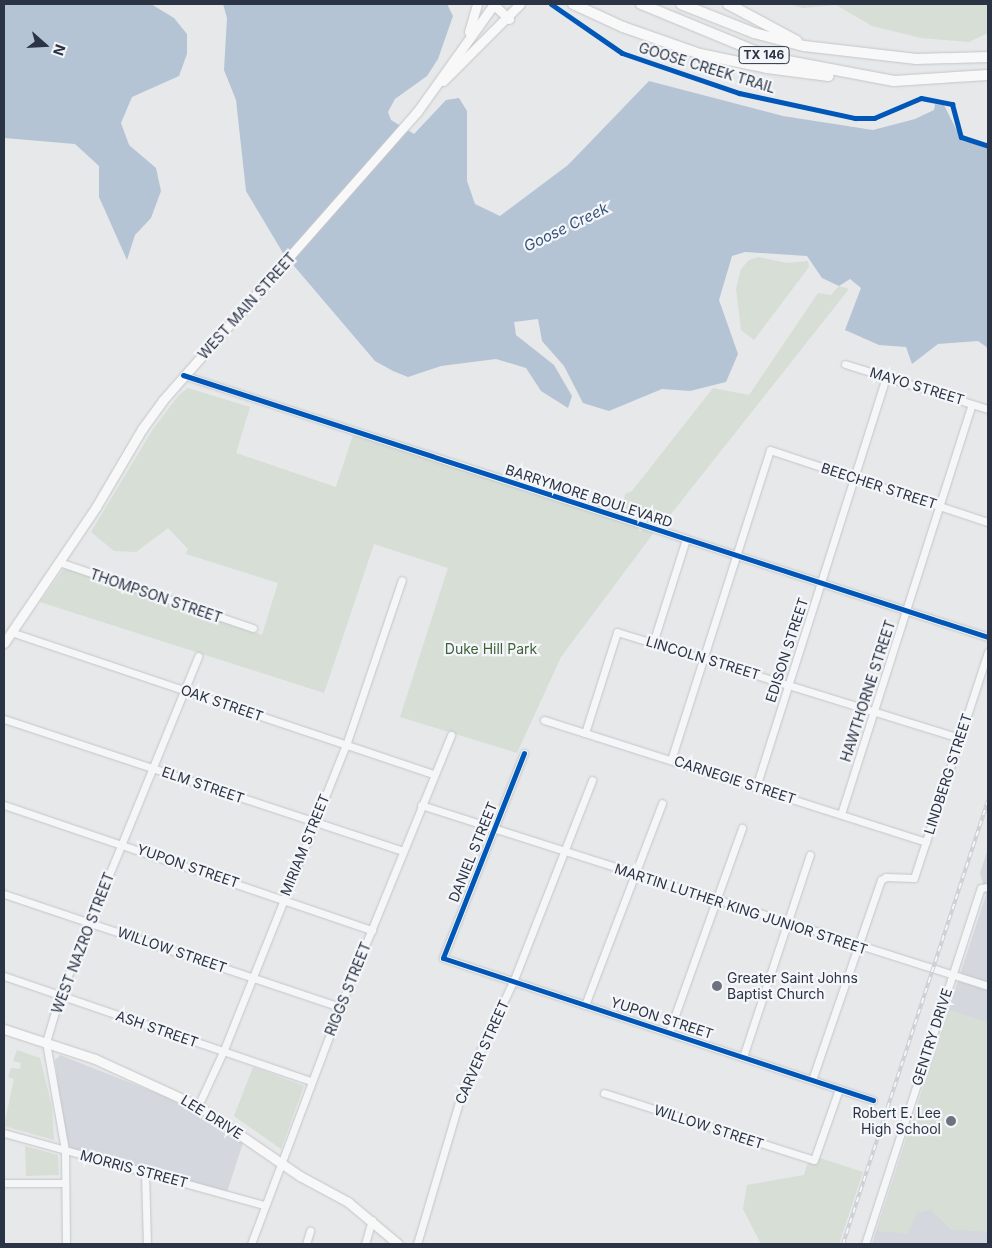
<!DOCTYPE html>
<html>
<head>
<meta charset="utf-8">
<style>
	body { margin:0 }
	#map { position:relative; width:992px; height:1248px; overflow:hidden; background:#e6e8ea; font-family:Inter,sans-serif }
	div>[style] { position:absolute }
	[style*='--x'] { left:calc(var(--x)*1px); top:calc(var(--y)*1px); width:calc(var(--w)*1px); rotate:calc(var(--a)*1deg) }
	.built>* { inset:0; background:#d4d7dd }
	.green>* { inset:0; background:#d6ded6 }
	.water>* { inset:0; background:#b4c4d5 }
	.roads { filter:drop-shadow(0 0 1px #c4c6c8) drop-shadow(0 0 1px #c4c6c8) }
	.minor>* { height:7px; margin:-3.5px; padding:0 3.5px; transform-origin:3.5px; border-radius:3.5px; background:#f5f6f7 }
	.major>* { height:9px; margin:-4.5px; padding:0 4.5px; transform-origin:4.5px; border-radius:4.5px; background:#f8f8f8 }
	.highway>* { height:10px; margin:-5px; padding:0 5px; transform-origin:5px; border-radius:5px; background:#f8f8f8 }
	.rail>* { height:4px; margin-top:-2px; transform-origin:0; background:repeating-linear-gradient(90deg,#f4f6f9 0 5.5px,#cecfd2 0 11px); box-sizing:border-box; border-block:1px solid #cecfd2 }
	.cycleway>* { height:5px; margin:-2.5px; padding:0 2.5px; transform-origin:2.5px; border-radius:2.5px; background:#0057b8 }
	.dots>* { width:14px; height:14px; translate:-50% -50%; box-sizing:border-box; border:2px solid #f4f6f9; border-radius:50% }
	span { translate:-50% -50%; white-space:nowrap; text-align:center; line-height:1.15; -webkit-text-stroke:4.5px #f4f6f9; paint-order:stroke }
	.shield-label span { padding:1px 4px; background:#f4f6f9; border:1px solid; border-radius:4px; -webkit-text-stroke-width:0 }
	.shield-label { font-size:12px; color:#2b3445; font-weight:700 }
	.street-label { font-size:14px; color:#2b3445 }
	.park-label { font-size:14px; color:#3f6138 }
	.poi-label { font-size:14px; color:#2b3445 }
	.left { translate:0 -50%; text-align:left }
	.right { translate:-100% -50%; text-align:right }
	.water-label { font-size:15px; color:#34527a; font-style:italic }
	.frame { position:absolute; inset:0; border:5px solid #2b3445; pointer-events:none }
	.north { position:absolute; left:20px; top:20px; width:50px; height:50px; -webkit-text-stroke:4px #f4f6f9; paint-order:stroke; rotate:109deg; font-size:14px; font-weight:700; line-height:20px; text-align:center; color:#2b3445 }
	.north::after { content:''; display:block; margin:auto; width:18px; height:22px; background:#2b3445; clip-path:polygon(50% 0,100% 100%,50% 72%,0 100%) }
</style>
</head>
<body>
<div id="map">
	<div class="built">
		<i style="clip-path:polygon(988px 849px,988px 1244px,872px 1244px,986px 895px,980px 873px)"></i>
		<i style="clip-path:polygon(60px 1055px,169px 1098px,243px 1143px,227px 1192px,66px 1147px,55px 1060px)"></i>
	</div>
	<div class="green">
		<i style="clip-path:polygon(788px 4px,988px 4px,988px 33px,969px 42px,921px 38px,872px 26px,836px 5px,803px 8px)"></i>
		<i style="clip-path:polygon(758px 257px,787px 263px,808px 261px,809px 267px,754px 340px,741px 330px,736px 288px,741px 269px,749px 260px)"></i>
		<i style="clip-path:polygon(839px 286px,849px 289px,667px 519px,653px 514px,650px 518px,637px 518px,621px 513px,625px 494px,632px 491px,713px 388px,749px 395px,818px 293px,831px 295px)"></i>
		<i style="clip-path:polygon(188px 388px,250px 407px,236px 453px,336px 487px,353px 435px,636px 525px,640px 532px,644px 528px,655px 531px,561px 657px,517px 753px,400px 717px,448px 568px,374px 544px,324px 693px,40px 602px,65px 567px,262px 635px,278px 583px,186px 554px,188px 549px,168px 528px,136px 552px,114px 551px,91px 532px,153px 429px,179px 395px)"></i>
		<i style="clip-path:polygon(949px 1010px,988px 1022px,988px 1232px,951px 1230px,931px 1210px,917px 1213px,908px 1234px,877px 1231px)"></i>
		<i style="clip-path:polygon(17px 1050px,40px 1058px,52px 1107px,54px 1140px,4px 1126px,14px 1079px,8px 1077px,11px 1068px,20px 1069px,21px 1063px,13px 1061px)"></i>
		<i style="clip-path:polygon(253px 1067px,304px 1086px,281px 1149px,234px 1116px)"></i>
		<i style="clip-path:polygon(25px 1146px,58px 1155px,59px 1175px,26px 1176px)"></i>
		<i style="clip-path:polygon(820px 1158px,863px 1172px,839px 1244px,761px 1244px,743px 1209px,747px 1185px,804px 1175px,807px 1164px)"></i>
	</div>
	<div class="water">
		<i style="clip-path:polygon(4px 4px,151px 4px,174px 18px,187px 34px,187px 54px,179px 76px,132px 97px,121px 123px,129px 145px,156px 168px,161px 191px,151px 218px,135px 235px,127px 260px,99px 197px,99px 166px,75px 144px,4px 138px)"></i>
		<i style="clip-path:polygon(223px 4px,447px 4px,453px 16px,438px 59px,427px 76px,395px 99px,388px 112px,391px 120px,414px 134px,446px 100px,459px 98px,467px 111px,467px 181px,475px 204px,500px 216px,568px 165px,649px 81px,783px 116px,873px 130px,915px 119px,934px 110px,935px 104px,944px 105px,962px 141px,988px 147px,988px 348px,978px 341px,938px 344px,912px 364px,906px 347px,879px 345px,845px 330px,861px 288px,850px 279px,839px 286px,822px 278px,807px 256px,745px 252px,732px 256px,719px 300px,738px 354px,726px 382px,690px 391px,662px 389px,609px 411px,583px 403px,564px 366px,542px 341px,538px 319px,514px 322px,516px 335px,554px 365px,572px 396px,568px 408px,541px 391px,526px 368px,496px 359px,441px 366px,408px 377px,393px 371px,375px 361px,283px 253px,246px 191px,236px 100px,224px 70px,227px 18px)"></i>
	</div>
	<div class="roads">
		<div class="minor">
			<i style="--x:845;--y:364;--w:150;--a:17.5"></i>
			<i style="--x:183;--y:375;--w:847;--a:18.03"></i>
			<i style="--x:59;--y:562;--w:205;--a:18.8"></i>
			<i style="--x:11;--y:632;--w:445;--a:18.6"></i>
			<i style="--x:653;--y:643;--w:109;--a:-72.4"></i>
			<i style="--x:4;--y:719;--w:420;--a:18.3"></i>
			<i style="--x:544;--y:720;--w:401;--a:17.7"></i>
			<i style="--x:585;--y:733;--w:106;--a:-72.4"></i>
			<i style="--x:617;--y:632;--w:359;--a:17.2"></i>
			<i style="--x:524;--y:753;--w:220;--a:111.6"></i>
			<i style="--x:443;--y:958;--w:453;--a:18.3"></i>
			<i style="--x:671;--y:760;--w:325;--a:-72.3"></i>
			<i style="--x:770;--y:450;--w:230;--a:18.3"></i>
			<i style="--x:756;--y:787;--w:430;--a:-72.4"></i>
			<i style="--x:4;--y:805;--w:389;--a:18.8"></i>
			<i style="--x:421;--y:805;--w:595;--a:17.7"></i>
			<i style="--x:841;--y:814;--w:430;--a:-72.3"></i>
			<i style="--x:4;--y:894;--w:354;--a:18.6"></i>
			<i style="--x:4;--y:976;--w:324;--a:18.9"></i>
			<i style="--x:585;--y:1005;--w:216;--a:-69.1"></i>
			<i style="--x:669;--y:1032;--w:217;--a:-70.3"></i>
			<i style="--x:743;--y:1057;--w:213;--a:-71.7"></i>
			<i style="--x:812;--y:1080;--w:212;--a:-71"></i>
			<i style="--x:881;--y:880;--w:6;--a:-31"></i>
			<i style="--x:886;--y:877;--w:28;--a:2"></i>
			<i style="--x:914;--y:878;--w:238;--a:-71.9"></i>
			<i style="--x:604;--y:1093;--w:220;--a:17.7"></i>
			<i style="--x:814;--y:1160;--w:75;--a:-70.6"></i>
			<i style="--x:198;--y:1106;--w:60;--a:-65.2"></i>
			<i style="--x:223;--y:1052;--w:331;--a:-68.2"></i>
			<i style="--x:346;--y:745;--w:174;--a:-71.3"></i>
			<i style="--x:4;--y:1133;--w:270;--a:15.5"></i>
			<i style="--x:145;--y:1173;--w:71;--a:88.4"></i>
			<i style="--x:4;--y:1183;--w:61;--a:0"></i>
			<i style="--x:66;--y:1244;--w:94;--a:-90.6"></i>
			<i style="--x:65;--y:1150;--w:110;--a:-100"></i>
			<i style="--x:46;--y:1042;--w:49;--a:-73.4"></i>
			<i style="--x:60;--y:995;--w:366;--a:-67.8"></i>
			<i style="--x:251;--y:1244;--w:253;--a:-69.4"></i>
			<i style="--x:340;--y:1007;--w:294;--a:-67.8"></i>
			<i style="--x:306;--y:1244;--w:14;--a:-73"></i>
			<i style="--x:365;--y:1244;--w:25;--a:-74"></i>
			<i style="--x:417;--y:1244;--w:166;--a:-73.5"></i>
			<i style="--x:464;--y:1085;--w:114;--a:-64.6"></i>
			<i style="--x:513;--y:982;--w:217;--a:-68.6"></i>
			<i style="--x:865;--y:1244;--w:374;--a:-72"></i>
			<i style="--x:981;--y:888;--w:7;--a:-8"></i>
		</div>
		<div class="major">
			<i style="--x:493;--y:4;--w:22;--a:43"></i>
			<i style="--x:469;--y:32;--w:29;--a:-74"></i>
			<i style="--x:443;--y:81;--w:109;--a:-45"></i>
			<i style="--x:4;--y:643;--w:164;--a:-55.9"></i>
			<i style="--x:96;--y:507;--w:91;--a:-59.5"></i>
			<i style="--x:142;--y:429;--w:36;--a:-54"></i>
			<i style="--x:163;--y:400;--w:384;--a:-48.6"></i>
			<i style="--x:417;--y:112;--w:133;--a:-54.5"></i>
			<i style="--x:4;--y:1029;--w:96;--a:18.2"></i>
			<i style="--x:95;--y:1059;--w:113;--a:24.5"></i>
			<i style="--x:198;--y:1106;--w:124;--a:34.5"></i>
			<i style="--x:300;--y:1176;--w:55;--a:28.4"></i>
			<i style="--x:348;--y:1202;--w:65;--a:40"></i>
		</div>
		<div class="highway">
			<i style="--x:573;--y:4;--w:55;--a:24.7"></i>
			<i style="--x:623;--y:27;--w:82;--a:19.3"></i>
			<i style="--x:700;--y:54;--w:68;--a:11.8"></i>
			<i style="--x:767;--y:68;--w:62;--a:7.5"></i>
			<i style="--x:641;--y:4;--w:142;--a:22.4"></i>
			<i style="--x:772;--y:58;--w:124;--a:10.7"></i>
			<i style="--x:894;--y:81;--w:94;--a:-3.7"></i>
			<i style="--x:681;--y:4;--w:79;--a:21.7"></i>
			<i style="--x:754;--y:33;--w:52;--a:14.6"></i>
			<i style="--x:804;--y:46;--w:113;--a:6.6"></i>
			<i style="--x:916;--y:59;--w:72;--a:-1.6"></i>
			<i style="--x:728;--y:4;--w:78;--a:28.2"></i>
		</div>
	</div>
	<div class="rail">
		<i style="--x:843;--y:1244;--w:467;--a:-71.9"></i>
	</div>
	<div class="cycleway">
		<i style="--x:551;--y:4;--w:86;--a:34.6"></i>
		<i style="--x:622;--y:53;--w:124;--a:18.9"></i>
		<i style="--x:739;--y:93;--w:119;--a:12.2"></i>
		<i style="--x:855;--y:118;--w:19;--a:0"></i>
		<i style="--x:874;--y:118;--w:51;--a:-23.1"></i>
		<i style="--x:921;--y:98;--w:32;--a:11"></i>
		<i style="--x:952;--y:104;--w:34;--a:75"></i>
		<i style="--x:961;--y:137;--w:28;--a:18"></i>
		<i style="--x:183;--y:375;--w:847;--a:18.03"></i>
		<i style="--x:524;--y:753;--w:220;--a:111.6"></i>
		<i style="--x:443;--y:958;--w:453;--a:18.3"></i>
	</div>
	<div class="dots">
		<i style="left:717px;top:986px;background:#6c737f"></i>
		<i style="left:951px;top:1121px;background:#6c737f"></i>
	</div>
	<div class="shield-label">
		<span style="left:764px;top:55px">TX 146</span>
	</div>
	<div class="street-label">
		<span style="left:707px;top:68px;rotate:17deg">GOOSE CREEK TRAIL</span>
		<span style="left:247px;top:306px;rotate:-48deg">WEST MAIN STREET</span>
		<span style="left:917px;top:386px;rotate:17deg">MAYO STREET</span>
		<span style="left:879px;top:486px;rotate:18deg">BEECHER STREET</span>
		<span style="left:589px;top:496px;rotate:18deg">BARRYMORE BOULEVARD</span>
		<span style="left:156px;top:596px;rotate:19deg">THOMPSON STREET</span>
		<span style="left:787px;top:650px;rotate:-72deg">EDISON STREET</span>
		<span style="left:703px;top:658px;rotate:17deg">LINCOLN STREET</span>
		<span style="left:868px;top:691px;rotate:-72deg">HAWTHORNE STREET</span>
		<span style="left:222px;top:703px;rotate:19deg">OAK STREET</span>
		<span style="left:948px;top:774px;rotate:-72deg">LINDBERG STREET</span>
		<span style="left:735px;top:780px;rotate:18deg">CARNEGIE STREET</span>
		<span style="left:203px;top:785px;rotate:19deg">ELM STREET</span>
		<span style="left:305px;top:845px;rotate:-68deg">MIRIAM STREET</span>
		<span style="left:473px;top:852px;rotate:-68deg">DANIEL STREET</span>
		<span style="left:188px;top:866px;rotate:19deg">YUPON STREET</span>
		<span style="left:741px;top:909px;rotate:18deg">MARTIN LUTHER KING JUNIOR STREET</span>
		<span style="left:83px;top:943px;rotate:-69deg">WEST NAZRO STREET</span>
		<span style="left:172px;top:950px;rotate:19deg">WILLOW STREET</span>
		<span style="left:348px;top:989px;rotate:-68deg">RIGGS STREET</span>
		<span style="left:662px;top:1018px;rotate:18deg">YUPON STREET</span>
		<span style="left:157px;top:1029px;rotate:19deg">ASH STREET</span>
		<span style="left:932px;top:1037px;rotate:-72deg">GENTRY DRIVE</span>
		<span style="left:482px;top:1052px;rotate:-66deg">CARVER STREET</span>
		<span style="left:212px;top:1117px;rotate:32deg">LEE DRIVE</span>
		<span style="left:709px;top:1127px;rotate:18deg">WILLOW STREET</span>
		<span style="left:134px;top:1169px;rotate:15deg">MORRIS STREET</span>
	</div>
	<div class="park-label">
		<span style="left:491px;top:649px">Duke Hill Park</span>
	</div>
	<div class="poi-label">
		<span class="left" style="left:727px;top:986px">Greater Saint Johns<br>Baptist Church</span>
		<span class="right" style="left:941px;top:1121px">Robert E. Lee<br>High School</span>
	</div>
	<div class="water-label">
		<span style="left:566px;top:227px;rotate:-26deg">Goose Creek</span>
	</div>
	<div class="frame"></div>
	<div class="north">N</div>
</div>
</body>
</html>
